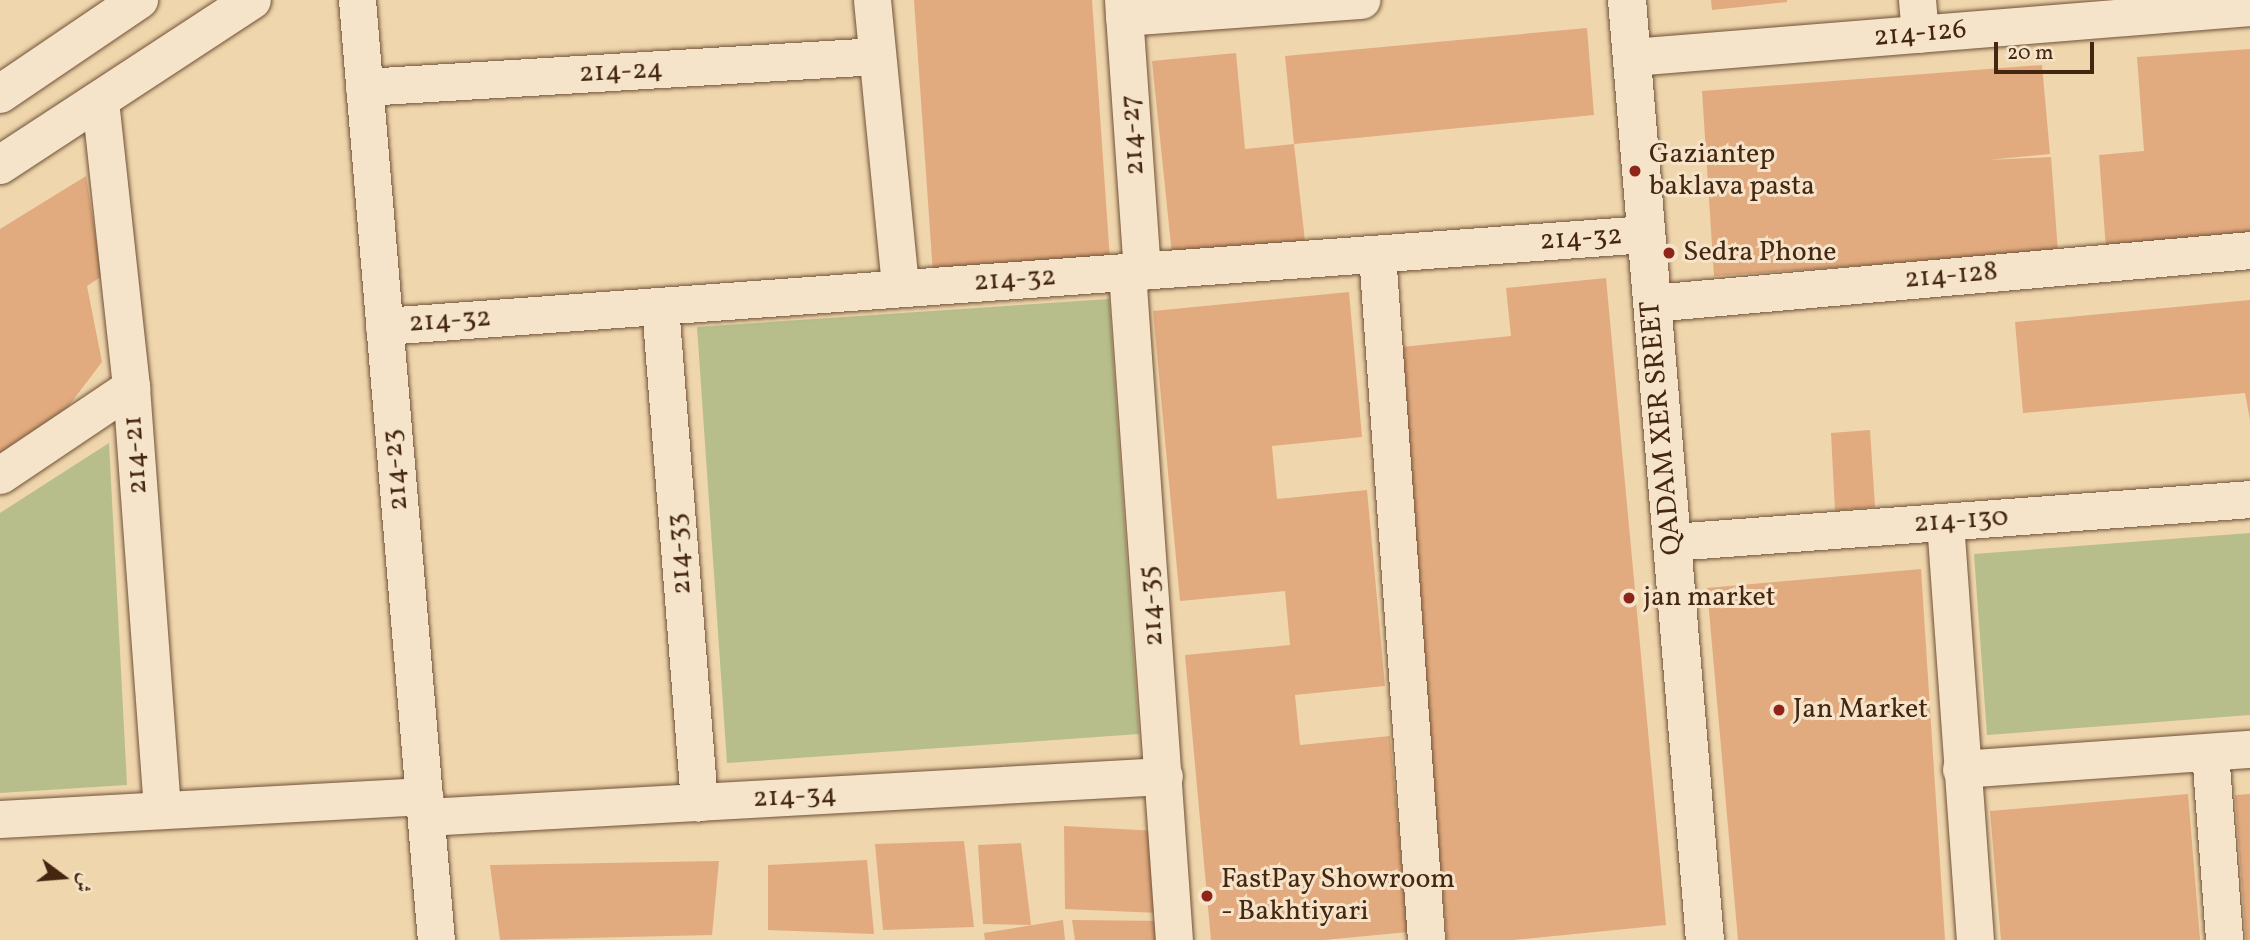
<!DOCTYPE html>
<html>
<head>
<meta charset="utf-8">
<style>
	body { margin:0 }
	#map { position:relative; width:2250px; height:940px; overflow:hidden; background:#efd6ac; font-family:Vollkorn,Amiri,serif }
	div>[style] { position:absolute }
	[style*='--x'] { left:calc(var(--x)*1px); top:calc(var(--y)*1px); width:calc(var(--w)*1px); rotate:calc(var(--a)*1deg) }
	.green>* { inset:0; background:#b7be8b }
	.building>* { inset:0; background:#e2ab7f }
	.roads { filter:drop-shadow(0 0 2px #705238) drop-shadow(0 0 2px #705238) }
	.minor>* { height:37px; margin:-18.5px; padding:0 18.5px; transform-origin:18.5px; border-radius:18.5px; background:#f5e4c9 }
	.tertiary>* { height:38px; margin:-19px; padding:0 19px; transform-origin:19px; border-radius:19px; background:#f5e4c9 }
	.secondary>* { height:38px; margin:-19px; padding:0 19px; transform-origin:19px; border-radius:19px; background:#f5e4c9 }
	.dots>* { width:19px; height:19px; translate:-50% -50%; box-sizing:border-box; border:4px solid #f5e4c9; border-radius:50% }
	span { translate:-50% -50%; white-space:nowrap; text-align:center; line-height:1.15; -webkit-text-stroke:6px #f5e4c9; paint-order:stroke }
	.street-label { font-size:28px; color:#452611 }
	.poi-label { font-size:28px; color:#452611 }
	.left { translate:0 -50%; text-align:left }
	.north { position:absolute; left:28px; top:842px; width:70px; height:70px; -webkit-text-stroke:5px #f5e4c9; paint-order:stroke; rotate:106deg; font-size:19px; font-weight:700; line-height:28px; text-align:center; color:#452611 }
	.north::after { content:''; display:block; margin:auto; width:24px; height:32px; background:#452611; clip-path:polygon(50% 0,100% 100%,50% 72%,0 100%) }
	.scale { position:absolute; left:1994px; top:42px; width:100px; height:32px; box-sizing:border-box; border:4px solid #452611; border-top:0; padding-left:9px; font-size:21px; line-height:24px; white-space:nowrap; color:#452611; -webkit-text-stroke:5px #f5e4c9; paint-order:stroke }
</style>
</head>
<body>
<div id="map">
	<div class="green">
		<i style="clip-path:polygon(1109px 299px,1139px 734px,727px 763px,697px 327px)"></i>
		<i style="clip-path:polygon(109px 443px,127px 785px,0 793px,0 513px)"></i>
		<i style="clip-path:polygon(2250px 533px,2250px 715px,1987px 735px,1974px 554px)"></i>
	</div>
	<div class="building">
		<i style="clip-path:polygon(914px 0,1092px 0,1110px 260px,933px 274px)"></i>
		<i style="clip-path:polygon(1711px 0,1787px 0,1787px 2px,1712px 10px)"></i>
		<i style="clip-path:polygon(1587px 28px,1594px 115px,1294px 144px,1305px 241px,1172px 255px,1152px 61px,1236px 53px,1245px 149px,1294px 144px,1285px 56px)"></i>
		<i style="clip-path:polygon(2250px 49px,2250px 238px,2106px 249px,2099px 155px,2144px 151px,2137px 57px)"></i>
		<i style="clip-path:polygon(2042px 65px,2050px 154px,1988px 160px,2051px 157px,2058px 252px,1714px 276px,1702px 91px)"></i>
		<i style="clip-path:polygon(86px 176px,102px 276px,87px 286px,102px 362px,67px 408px,0 453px,0 229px)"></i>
		<i style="clip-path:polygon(1606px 278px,1666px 925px,1513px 940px,1447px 940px,1391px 348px,1511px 336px,1506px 288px)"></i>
		<i style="clip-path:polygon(1349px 292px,1362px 437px,1272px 446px,1277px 499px,1367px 490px,1385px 686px,1295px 695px,1300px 745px,1390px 736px,1408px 932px,1324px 940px,1211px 940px,1185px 655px,1290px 645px,1285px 591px,1180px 601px,1153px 311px)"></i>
		<i style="clip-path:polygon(2250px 300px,2250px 420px,2245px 393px,2023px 413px,2015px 322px)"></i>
		<i style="clip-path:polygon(1870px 430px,1875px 507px,1835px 511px,1831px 433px)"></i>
		<i style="clip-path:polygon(1921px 569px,1945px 940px,1738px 940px,1707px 588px)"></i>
		<i style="clip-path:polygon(2188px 794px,2200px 940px,2001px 940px,1990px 811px)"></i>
		<i style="clip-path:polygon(2250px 794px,2250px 940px,2246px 940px,2235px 795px)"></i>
		<i style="clip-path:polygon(1064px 826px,1157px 831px,1159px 913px,1065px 909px)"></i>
		<i style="clip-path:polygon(964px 841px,974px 927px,883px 930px,875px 844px)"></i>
		<i style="clip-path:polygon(1021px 843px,1031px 925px,983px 924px,978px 845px)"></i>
		<i style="clip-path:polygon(867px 860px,874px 934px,768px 930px,768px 865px)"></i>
		<i style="clip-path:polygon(719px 861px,712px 935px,500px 940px,490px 865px)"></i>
		<i style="clip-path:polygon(1063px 920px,1065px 940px,985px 940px,984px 933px)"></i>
		<i style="clip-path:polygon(1072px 920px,1164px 921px,1164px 940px,1075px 940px)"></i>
	</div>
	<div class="roads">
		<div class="minor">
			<i style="--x:357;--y:0;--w:943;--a:85.2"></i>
			<i style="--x:872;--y:0;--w:289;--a:84.4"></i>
			<i style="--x:1123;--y:0;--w:272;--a:86"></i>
			<i style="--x:1917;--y:0;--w:34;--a:85"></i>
			<i style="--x:1124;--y:17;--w:238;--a:-4.1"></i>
			<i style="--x:1632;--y:57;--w:620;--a:-4.63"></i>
			<i style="--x:364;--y:87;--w:514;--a:-3.46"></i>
			<i style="--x:100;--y:101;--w:288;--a:83.8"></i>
			<i style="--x:131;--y:387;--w:424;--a:85.8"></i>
			<i style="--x:1377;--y:254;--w:688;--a:85.91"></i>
			<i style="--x:1127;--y:272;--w:670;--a:85.98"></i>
			<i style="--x:1652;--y:303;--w:600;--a:-5.06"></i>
			<i style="--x:660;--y:306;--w:498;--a:85.5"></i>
			<i style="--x:384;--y:326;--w:1265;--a:-4.17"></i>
			<i style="--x:0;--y:475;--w:158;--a:-33.9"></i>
			<i style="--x:1945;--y:522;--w:419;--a:85.9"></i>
			<i style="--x:1672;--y:542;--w:580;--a:-4.25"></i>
			<i style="--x:2210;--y:752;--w:189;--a:85.7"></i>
			<i style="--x:1961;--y:769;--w:290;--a:-4"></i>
			<i style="--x:426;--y:817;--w:739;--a:-3.18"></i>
			<i style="--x:0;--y:819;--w:425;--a:-3.1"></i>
		</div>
		<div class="tertiary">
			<i style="--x:1627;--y:0;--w:943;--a:85.26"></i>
		</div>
		<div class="secondary">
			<i style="--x:0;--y:94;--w:168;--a:-34.1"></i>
			<i style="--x:0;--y:165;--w:301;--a:-33.2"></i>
		</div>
	</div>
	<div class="dots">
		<i style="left:1635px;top:171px;background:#8f2418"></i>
		<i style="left:1669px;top:253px;background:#8f2418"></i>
		<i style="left:1629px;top:598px;background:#8f2418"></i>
		<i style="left:1779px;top:710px;background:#8f2418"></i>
		<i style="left:1207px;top:896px;background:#8f2418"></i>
	</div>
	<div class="street-label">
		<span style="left:1920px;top:34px;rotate:-5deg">214-126</span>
		<span style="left:621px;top:72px;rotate:-3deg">214-24</span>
		<span style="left:1133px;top:135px;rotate:-94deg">214-27</span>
		<span style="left:1581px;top:239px;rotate:-4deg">214-32</span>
		<span style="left:1951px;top:276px;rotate:-5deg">214-128</span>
		<span style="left:1015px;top:280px;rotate:-4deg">214-32</span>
		<span style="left:450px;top:321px;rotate:-4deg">214-32</span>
		<span style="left:1662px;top:428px;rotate:-95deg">QADAM XER SREET</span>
		<span style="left:136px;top:455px;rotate:-94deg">214-21</span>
		<span style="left:396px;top:470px;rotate:-95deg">214-23</span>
		<span style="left:1961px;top:521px;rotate:-4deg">214-130</span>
		<span style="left:680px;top:554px;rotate:-94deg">214-33</span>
		<span style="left:1152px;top:606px;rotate:-94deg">214-35</span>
		<span style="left:795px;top:797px;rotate:-3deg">214-34</span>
	</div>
	<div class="poi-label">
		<span class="left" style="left:1649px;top:171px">Gaziantep<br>baklava pasta</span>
		<span class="left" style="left:1683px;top:253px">Sedra Phone</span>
		<span class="left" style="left:1643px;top:598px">jan market</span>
		<span class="left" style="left:1793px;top:710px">Jan Market</span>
		<span class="left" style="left:1221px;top:896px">FastPay Showroom<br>- Bakhtiyari</span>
	</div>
	<div class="north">ش</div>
	<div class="scale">20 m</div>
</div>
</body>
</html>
